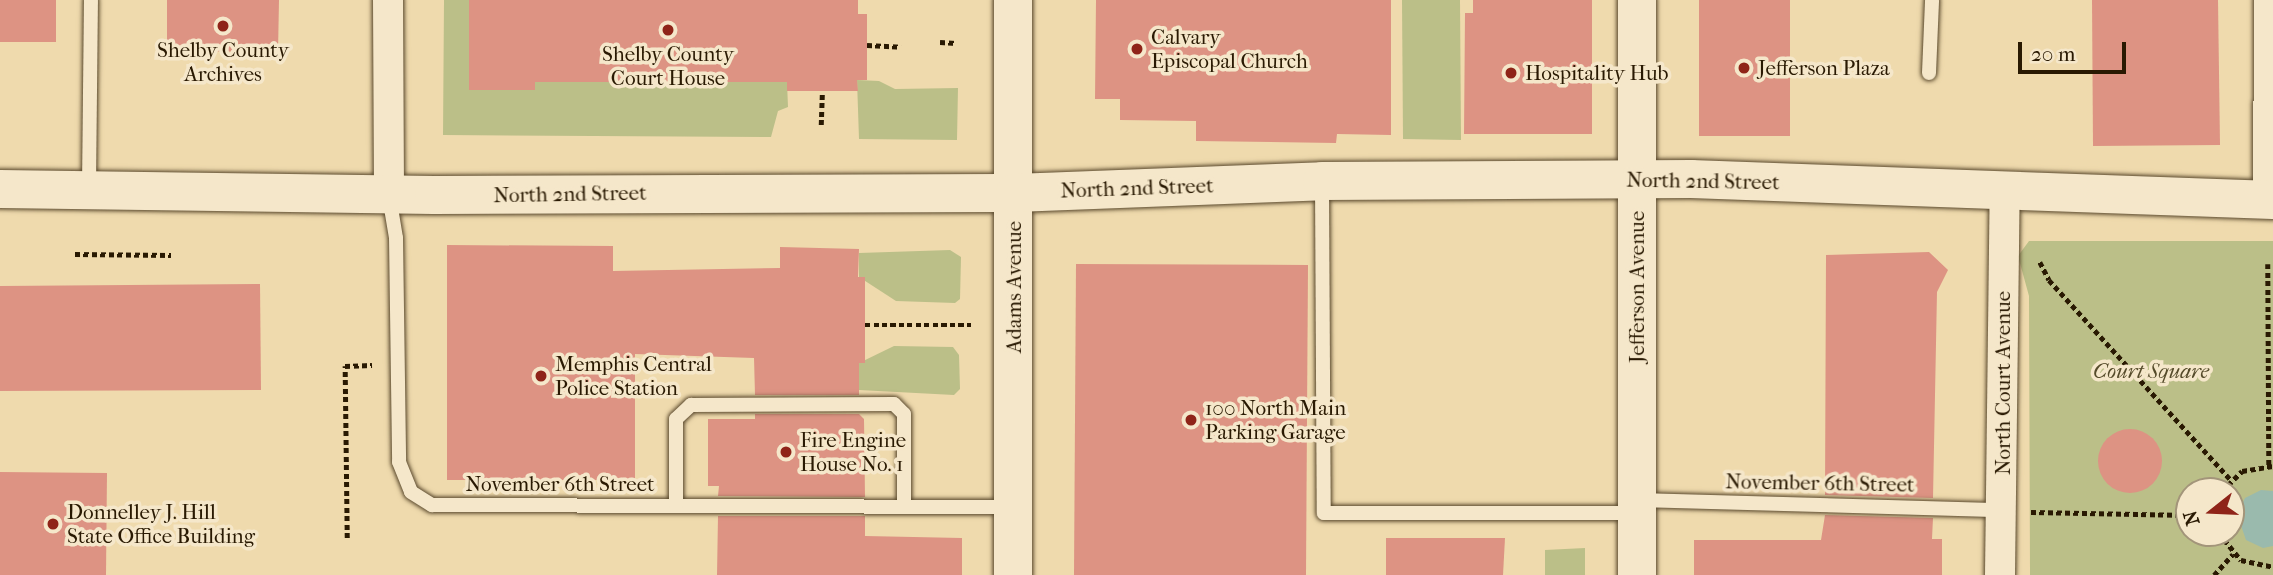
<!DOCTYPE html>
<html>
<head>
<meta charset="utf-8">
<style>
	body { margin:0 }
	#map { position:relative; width:2273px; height:575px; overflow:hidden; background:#efdaad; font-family:"IM FELL French Canon",serif }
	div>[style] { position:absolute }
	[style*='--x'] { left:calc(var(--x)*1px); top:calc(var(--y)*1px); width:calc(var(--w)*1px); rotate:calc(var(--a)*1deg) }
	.green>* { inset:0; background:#bbbf88 }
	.water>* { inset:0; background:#9abaad }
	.building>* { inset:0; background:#dd9383 }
	.round { border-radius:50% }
	.path>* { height:4.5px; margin-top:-2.25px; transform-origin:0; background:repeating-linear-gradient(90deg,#291902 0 5px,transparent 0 8.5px) }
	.roads { filter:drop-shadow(0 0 2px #5a492d) drop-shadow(0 0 2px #5a492d) }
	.lane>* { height:14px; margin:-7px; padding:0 7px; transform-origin:7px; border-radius:7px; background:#f5e7ca }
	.street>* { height:30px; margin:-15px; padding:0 15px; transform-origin:15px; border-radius:15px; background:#f5e7ca }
	.secondary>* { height:38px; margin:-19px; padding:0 19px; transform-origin:19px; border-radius:19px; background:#f5e7ca }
	.dots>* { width:19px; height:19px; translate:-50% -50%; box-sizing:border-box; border:4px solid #f5e7ca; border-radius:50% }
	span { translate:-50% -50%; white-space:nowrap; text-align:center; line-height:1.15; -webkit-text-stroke:7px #f5e7ca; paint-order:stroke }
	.poi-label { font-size:21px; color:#291902 }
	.left { translate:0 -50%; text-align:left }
	.street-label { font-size:21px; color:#291902 }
	.park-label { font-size:21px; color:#554b2a; font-style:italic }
	.north { position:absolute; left:2175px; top:477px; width:70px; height:70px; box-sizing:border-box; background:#f5e7ca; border:2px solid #a3957a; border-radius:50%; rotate:252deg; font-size:19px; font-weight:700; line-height:28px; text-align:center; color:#291902 }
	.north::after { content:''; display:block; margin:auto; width:24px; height:32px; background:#8f2418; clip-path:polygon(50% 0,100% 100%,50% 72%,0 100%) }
	.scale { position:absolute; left:2018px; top:42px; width:108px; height:32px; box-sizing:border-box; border:4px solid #291902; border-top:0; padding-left:9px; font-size:21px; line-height:24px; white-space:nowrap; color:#291902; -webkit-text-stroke:5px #f5e7ca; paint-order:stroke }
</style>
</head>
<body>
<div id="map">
	<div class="green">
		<i style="clip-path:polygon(444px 0,469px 0,469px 90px,535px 90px,535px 82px,787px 82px,788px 107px,778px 111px,771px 137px,443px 135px)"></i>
		<i style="clip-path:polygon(1402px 0,1460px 0,1461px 140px,1403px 139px)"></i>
		<i style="clip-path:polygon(857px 80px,879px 81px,895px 89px,958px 88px,957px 140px,859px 139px)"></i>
		<i style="clip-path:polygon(evenodd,2029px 241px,2273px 241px,2273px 575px,2030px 575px,2029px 296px,2018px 256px,2029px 241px,2189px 491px,2231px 491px,2231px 533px,2189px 533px,2189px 491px)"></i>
		<i style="clip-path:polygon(950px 250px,961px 257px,960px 299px,955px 303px,896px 301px,859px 277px,859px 253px)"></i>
		<i style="clip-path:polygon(894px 346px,953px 347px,959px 355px,960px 389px,954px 395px,859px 390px,859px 363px)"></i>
		<i style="clip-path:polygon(1585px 548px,1585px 575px,1545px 575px,1545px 550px)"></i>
	</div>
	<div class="water">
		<i style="clip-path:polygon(2261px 490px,2273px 491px,2273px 546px,2263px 548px,2246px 540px,2237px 514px,2245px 498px)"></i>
	</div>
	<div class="building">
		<i style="clip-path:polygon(0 0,56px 0,56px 42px,0 42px)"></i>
		<i style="clip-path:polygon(167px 0,279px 0,278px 52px,167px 51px)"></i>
		<i style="clip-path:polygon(469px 0,858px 0,858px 14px,867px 14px,867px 80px,857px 80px,858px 91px,787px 91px,787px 82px,535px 82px,535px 90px,469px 90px)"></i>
		<i style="clip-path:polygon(1096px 0,1391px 0,1391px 135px,1337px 134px,1336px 143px,1196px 141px,1196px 121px,1120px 120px,1120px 99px,1095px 99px)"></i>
		<i style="clip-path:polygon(1473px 0,1592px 0,1592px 134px,1464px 134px,1465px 13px,1473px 13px)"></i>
		<i style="clip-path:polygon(1699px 0,1790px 0,1790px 136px,1699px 136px)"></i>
		<i style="clip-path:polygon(2092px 0,2218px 0,2220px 145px,2093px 146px)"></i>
		<i style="clip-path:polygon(447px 245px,613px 246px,613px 271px,780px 268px,780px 247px,859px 249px,858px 277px,865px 277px,865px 363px,859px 363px,859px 395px,755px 395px,754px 358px,635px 354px,635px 480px,447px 480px)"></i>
		<i style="clip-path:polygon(1929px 252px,1948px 270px,1937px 292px,1933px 498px,1825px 495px,1826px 255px)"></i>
		<i style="clip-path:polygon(1076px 264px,1308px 265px,1306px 575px,1074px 575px)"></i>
		<i style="clip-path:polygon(260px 284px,261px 390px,0 391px,0 286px)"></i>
		<i style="clip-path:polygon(755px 414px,859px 414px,864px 419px,865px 497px,718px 496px,719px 486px,708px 486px,708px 419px,755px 419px)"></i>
		<i class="round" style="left:2098px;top:429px;width:64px;height:64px"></i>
		<i style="clip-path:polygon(0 472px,107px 473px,106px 575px,0 575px)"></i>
		<i style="clip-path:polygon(1825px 515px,1933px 518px,1932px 539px,1942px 539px,1942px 575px,1694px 575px,1694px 540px,1821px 540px)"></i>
		<i style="clip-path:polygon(718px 516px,865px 516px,865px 536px,962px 538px,962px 575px,717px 575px)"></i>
		<i style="clip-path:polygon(1386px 538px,1505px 538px,1503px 575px,1386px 575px)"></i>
	</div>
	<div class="path">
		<i style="--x:940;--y:42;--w:16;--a:4"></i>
		<i style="--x:867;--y:45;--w:34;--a:3"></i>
		<i style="--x:821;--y:125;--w:34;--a:-88"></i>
		<i style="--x:75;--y:254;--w:96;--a:0.6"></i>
		<i style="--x:2040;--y:262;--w:20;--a:63"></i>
		<i style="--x:2049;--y:280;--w:270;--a:47.7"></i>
		<i style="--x:2268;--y:264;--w:201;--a:89.7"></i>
		<i style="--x:865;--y:325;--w:106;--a:0"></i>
		<i style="--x:2222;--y:491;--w:28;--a:-45"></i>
		<i style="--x:2242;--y:471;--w:31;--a:-9"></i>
		<i style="--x:2031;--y:512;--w:158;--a:1.1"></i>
		<i style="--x:2219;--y:533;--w:35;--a:51"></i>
		<i style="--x:2241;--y:560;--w:33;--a:12"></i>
		<i style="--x:347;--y:538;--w:172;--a:-90.7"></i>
		<i style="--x:345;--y:366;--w:27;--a:-2"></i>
		<i style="--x:2214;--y:575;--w:28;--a:-48"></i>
	</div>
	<div class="roads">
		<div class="lane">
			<i style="--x:1929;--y:73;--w:73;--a:-87.6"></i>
			<i style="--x:1322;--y:183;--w:330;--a:89.7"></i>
			<i style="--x:1324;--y:513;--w:311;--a:0"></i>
			<i style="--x:89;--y:187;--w:187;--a:-89.4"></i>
			<i style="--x:389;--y:196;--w:43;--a:80.5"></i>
			<i style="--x:396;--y:238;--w:224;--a:89.2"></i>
			<i style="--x:399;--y:462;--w:32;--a:68"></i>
			<i style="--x:411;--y:492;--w:25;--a:32"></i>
			<i style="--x:432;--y:505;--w:580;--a:0.2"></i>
			<i style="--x:1638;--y:500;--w:364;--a:1.6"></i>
			<i style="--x:676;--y:506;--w:87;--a:-90"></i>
			<i style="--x:676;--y:419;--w:21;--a:-43"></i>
			<i style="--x:691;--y:405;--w:203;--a:-0.3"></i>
			<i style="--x:894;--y:404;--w:14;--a:45"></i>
			<i style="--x:904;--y:414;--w:93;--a:90"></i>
		</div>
		<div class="street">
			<i style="--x:388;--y:0;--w:194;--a:89.7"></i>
			<i style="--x:2268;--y:200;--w:200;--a:-89.7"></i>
			<i style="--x:2000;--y:575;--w:384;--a:-89.3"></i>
		</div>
		<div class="secondary">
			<i style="--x:1013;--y:0;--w:575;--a:90"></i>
			<i style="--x:0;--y:189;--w:434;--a:0.8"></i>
			<i style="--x:434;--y:195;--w:581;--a:-0.2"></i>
			<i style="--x:1015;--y:193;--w:307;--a:-2.2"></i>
			<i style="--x:1322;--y:181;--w:369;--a:-0.3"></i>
			<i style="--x:1691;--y:179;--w:582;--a:2.07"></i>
			<i style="--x:1637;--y:575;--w:575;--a:-90"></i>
		</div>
	</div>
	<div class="dots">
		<i style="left:223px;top:26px;background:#8f2418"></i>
		<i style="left:668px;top:30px;background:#8f2418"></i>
		<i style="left:1137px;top:49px;background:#8f2418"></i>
		<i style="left:1744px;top:68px;background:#8f2418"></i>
		<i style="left:1511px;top:73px;background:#8f2418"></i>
		<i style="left:541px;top:376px;background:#8f2418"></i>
		<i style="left:1191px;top:420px;background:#8f2418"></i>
		<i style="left:786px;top:452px;background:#8f2418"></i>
		<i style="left:53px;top:524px;background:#8f2418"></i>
	</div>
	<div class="poi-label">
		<span class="left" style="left:1151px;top:49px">Calvary<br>Episcopal Church</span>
		<span style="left:223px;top:62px">Shelby County<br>Archives</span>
		<span style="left:668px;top:66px">Shelby County<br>Court House</span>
		<span class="left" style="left:1758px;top:68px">Jefferson Plaza</span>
		<span class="left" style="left:1525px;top:73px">Hospitality Hub</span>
		<span class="left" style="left:555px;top:376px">Memphis Central<br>Police Station</span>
		<span class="left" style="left:1205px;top:420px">100 North Main<br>Parking Garage</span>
		<span class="left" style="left:800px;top:452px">Fire Engine<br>House No. 1</span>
		<span class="left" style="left:67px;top:524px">Donnelley J. Hill<br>State Office Building</span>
	</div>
	<div class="street-label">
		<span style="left:1703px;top:181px;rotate:1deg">North 2nd Street</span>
		<span style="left:1137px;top:188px;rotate:-2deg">North 2nd Street</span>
		<span style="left:570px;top:194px;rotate:-1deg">North 2nd Street</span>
		<span style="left:1014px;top:287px;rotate:-90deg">Adams Avenue</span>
		<span style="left:1637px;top:287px;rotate:-90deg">Jefferson Avenue</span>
		<span style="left:2003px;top:383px;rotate:-90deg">North Court Avenue</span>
		<span style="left:1820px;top:483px;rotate:1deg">November 6th Street</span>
		<span style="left:560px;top:484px">November 6th Street</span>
	</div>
	<div class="park-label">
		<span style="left:2151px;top:371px">Court Square</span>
	</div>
	<div class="north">N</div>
	<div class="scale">20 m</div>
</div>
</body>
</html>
